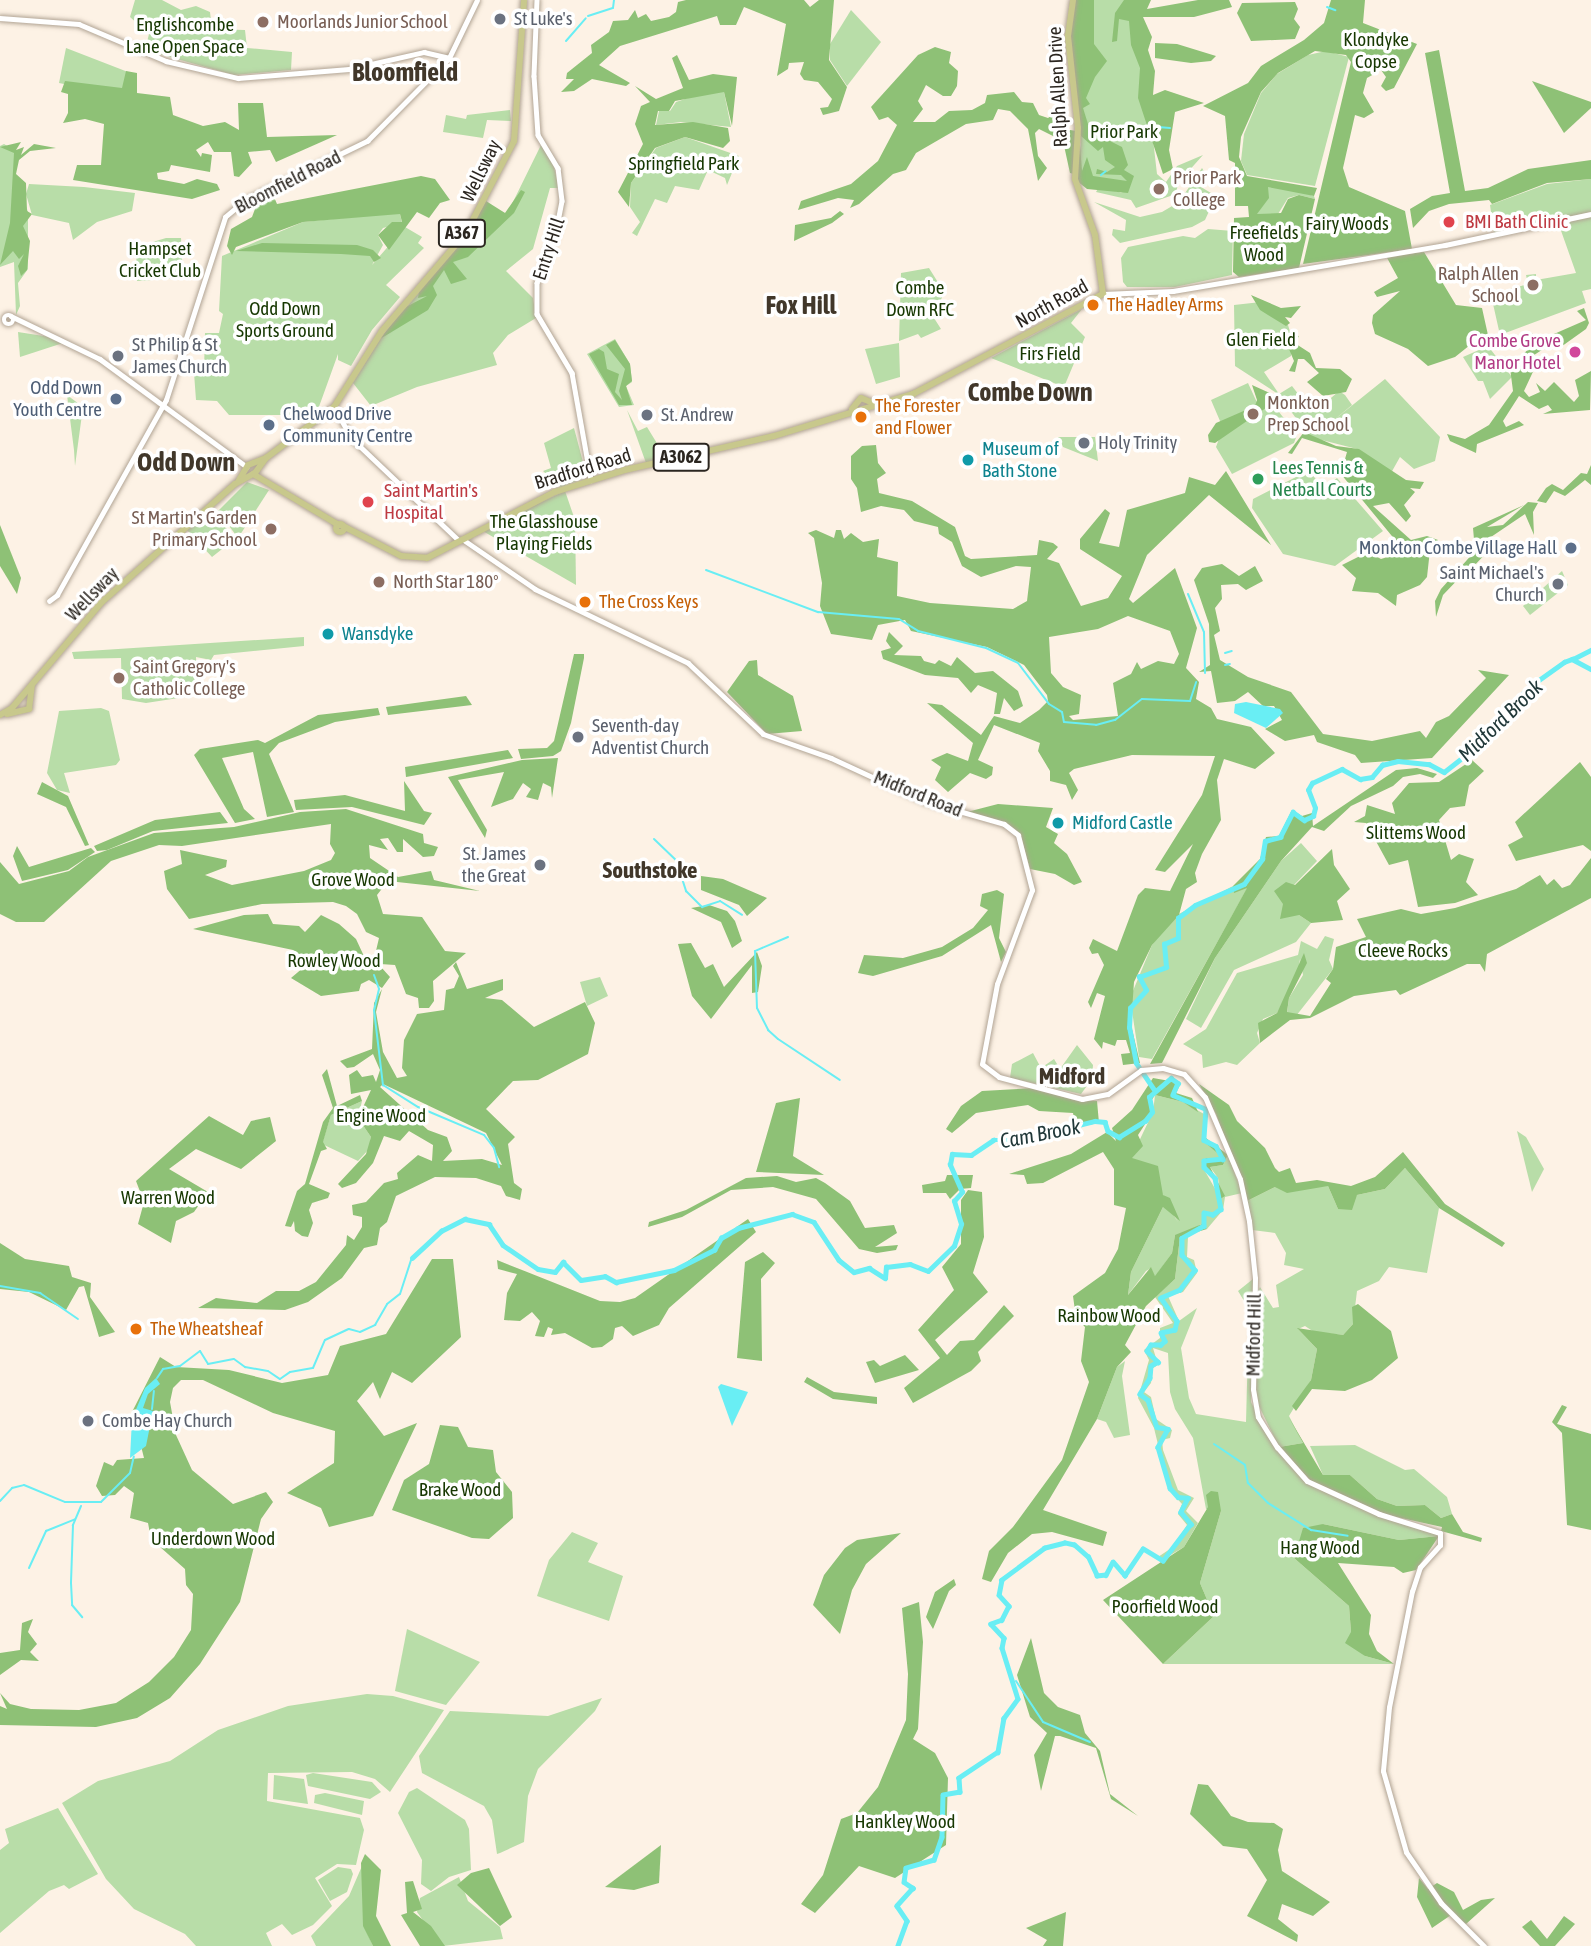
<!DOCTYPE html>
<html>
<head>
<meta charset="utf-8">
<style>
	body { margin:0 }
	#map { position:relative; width:1591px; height:1946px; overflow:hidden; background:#fdf2e5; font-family:"Asap Condensed",sans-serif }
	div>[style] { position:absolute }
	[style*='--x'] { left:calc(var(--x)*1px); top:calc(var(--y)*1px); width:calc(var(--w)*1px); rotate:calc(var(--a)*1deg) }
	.green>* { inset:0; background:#b8dda8 }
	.forest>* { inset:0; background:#8ec176 }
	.water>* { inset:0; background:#69eef4 }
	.stream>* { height:2px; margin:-1px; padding:0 1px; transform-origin:1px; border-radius:1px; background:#69eef4 }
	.river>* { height:4.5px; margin:-2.25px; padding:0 2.25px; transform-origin:2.25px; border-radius:2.25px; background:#69eef4 }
	.roads { filter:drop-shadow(0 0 2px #b1a494) drop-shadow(0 0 2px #b1a494) }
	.tertiary>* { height:4.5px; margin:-2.25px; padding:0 2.25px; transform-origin:2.25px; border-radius:2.25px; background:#fff }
	.tertiary>.ring { margin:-2.25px; padding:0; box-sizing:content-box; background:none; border:4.5px solid #fff; border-radius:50% }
	.secondary>* { height:5px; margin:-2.5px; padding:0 2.5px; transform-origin:2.5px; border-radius:2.5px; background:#fff }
	.primary>* { height:6px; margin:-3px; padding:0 3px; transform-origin:3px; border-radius:3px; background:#c8c88c }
	.primary>.ring { margin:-3px; padding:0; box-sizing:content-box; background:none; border:6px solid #c8c88c; border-radius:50% }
	.dots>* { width:19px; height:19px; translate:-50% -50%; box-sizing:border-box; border:4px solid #fff; border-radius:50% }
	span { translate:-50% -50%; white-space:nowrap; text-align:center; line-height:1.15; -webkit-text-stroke:7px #fff; paint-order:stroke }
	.shield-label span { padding:2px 5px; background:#fff; border:2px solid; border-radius:5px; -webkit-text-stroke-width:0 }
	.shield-label { font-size:18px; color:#2b2620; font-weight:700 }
	.worship-label { font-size:19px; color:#5b616d }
	.left { translate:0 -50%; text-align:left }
	.right { translate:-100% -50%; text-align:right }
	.education-label { font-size:19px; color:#785e54 }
	.park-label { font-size:19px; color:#173802 }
	.street-label { font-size:19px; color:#2b2620 }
	.health-label { font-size:19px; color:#be3a42 }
	.food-label { font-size:19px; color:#c56008 }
	.hotel-label { font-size:19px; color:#b23c85 }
	.service-label { font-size:19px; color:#4e5e75 }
	.culture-label { font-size:19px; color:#0d838f }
	.leisure-label { font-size:19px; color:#27864d }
	.water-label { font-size:21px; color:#213839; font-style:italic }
	.quarter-label { font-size:23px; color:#41372a; font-weight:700 }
	.district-label { font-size:26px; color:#41372a; font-weight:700 }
</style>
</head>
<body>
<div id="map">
	<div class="green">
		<i style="clip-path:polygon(135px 0,162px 0,181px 10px,196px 6px,210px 12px,212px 29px,245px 30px,247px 48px,292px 52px,291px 70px,234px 75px,145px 50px,149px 34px,130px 17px)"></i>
		<i style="clip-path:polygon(1074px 0,1137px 0,1157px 174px,1166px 182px,1177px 166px,1203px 155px,1178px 183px,1176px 194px,1136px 208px,1131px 200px,1096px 192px,1099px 187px,1123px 193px,1077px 171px,1081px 144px)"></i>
		<i style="clip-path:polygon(851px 10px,881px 42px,847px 86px,830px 60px,830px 44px)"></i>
		<i style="clip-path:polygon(66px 48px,128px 72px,123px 96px,59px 83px)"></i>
		<i style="clip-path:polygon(1326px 51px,1349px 57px,1315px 186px,1247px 175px,1241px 161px,1244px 134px,1261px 93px,1277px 74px,1308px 55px)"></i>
		<i style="clip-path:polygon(706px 92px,724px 92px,731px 127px,681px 122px,656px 125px,659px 111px,670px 111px,676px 102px)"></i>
		<i style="clip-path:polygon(510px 110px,511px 121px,487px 120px,483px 138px,443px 132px,446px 115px,466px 119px,467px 115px)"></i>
		<i style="clip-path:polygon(685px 137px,739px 156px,727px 185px,725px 178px,708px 170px,699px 190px,675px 186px,667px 203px,655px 199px,637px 236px,632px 233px,640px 222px,630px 207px,631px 183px,656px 148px)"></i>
		<i style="clip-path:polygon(4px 144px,16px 151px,15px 174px,28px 212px,28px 269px,18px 283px,20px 306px,16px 315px,14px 262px,0 267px,0 146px)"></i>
		<i style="clip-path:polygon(541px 145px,552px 159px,559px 188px,550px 188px,533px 249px,506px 271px,533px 298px,536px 318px,508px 335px,493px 353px,497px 365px,417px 387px,371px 406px,353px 383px,380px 339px,475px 226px,486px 204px,507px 214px)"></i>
		<i style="clip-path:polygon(1202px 168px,1205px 173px,1196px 184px,1216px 196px,1205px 220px,1192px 227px,1120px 243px,1112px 235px,1113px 229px,1125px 231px,1126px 220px,1094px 202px,1140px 217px,1162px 212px,1179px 202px)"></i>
		<i style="clip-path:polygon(1591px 179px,1591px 212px,1494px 233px,1490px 205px,1547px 184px)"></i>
		<i style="clip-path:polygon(29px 184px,84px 187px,135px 193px,132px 211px,97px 222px,73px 240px,69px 223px,32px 215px,26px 194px)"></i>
		<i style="clip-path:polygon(1280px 186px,1314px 196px,1315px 199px,1299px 195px,1288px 198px,1278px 214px,1256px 214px,1268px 187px)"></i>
		<i style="clip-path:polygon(394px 213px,400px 214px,402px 223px,383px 228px,378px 235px,383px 245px,372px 265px,405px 227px,422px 237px,418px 243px,424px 248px,386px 285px,400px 297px,372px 330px,351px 366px,338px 360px,338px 354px,316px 415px,229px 415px,217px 401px,196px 400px,194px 373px,204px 371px,205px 333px,219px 333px,223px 314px,219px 311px,222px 256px,303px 222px)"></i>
		<i style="clip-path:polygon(1591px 216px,1591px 289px,1582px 291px,1586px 303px,1500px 335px,1491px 295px,1528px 284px,1526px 275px,1536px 274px,1536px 280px,1576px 273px,1559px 225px)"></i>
		<i style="clip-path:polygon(1208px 229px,1233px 231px,1232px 275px,1175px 287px,1127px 287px,1123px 282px,1121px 258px,1128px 247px,1183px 236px,1195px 238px)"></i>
		<i style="clip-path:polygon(166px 238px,181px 238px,183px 278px,137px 281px,136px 247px)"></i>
		<i style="clip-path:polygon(929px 268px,944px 292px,934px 318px,941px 329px,921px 338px,918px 334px,899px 341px,901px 273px)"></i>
		<i style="clip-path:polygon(1261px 302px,1288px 325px,1292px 338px,1291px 356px,1264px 372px,1279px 394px,1292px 386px,1306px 404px,1318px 397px,1324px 404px,1339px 391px,1345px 395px,1352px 405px,1329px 424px,1385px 379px,1440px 437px,1435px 461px,1414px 469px,1400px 457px,1391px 473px,1357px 449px,1310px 437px,1278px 394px,1235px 366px,1234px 305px)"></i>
		<i style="clip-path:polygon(1082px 309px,1071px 323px,1085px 337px,1064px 387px,991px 358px)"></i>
		<i style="clip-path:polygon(18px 332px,50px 337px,63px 343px,20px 357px)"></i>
		<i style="clip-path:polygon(615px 339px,630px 364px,632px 382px,626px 386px,634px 405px,619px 407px,587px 354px)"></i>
		<i style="clip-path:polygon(899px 343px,900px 377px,876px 384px,865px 349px)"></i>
		<i style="clip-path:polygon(1488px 346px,1512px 377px,1490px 399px,1483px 381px,1478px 381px,1463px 357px)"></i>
		<i style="clip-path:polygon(1248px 383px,1260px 409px,1272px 403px,1297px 435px,1294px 443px,1232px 474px,1216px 447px,1223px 428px,1211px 400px)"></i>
		<i style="clip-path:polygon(67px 395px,83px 407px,75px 466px,74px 450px)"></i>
		<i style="clip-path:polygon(627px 410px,638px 431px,647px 427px,666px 458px,646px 463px)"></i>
		<i style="clip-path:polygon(574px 428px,587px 477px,561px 487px,543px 471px,551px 468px,544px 443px)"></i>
		<i style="clip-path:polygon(1058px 437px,1095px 437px,1098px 461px,1063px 447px)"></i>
		<i style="clip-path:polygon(1312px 474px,1323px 489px,1337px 478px,1383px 531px,1335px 566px,1283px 554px,1252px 508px,1253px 499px,1296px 477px)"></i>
		<i style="clip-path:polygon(247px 482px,269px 490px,238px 538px,218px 511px)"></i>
		<i style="clip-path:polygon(565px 491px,575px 520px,576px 585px,481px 530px)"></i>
		<i style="clip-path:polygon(209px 511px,242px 544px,239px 550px,231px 542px,212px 557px,187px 530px)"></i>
		<i style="clip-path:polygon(1562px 571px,1568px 585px,1530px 615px,1523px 606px)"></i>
		<i style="clip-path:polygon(304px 637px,304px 646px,214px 655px,211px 660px,196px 657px,198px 695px,146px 703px,122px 699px,121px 658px,74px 659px,72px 652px)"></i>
		<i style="clip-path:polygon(101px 708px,109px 711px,120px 760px,116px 765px,64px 773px,70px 793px,57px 790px,47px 773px,59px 711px)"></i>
		<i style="clip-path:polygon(1301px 843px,1317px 861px,1294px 885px,1299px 915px,1311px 923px,1296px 942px,1234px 970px,1201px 1028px,1186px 1019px,1215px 958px,1281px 861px)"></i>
		<i style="clip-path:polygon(1233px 886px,1234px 892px,1248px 887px,1152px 1059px,1139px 1057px,1130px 998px,1152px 945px,1173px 917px)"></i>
		<i style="clip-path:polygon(1325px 936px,1334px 939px,1329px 960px,1333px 969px,1296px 1016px,1287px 1013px,1289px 998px,1303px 975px,1300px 959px,1298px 973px,1277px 1013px,1263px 1019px,1257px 1033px,1260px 1043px,1237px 1065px,1226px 1062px,1203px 1068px,1202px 1055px,1183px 1044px,1206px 1029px,1237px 973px,1298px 955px,1301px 941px,1317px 949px)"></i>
		<i style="clip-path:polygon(600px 977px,608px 996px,587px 1006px,580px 982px)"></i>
		<i style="clip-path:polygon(1077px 1045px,1093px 1065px,1092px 1079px,1081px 1094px,1010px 1078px,1012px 1064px,1033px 1053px,1041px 1068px,1054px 1059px,1060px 1069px)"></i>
		<i style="clip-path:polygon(1155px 1095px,1183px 1102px,1204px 1114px,1203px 1141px,1221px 1155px,1220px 1160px,1202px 1166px,1221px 1199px,1218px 1178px,1210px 1167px,1223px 1165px,1228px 1155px,1242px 1193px,1225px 1197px,1223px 1210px,1207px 1229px,1201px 1224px,1182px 1237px,1188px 1237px,1187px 1257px,1194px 1260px,1197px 1273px,1183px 1292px,1168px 1296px,1179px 1321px,1197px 1308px,1181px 1348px,1189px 1398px,1196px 1414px,1246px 1422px,1249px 1309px,1238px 1291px,1253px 1279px,1251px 1402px,1272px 1444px,1306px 1483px,1435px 1531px,1439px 1536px,1399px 1540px,1323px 1524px,1294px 1558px,1349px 1606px,1351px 1632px,1365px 1656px,1394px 1664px,1163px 1664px,1214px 1616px,1200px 1583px,1221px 1511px,1206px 1509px,1193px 1438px,1175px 1409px,1170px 1392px,1168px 1353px,1153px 1348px,1158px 1365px,1153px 1368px,1151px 1383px,1144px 1392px,1151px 1397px,1156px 1419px,1172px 1430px,1170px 1438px,1162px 1440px,1163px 1450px,1178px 1490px,1194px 1498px,1186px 1511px,1198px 1523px,1184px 1547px,1162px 1560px,1158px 1557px,1173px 1547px,1187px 1525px,1178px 1514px,1182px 1504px,1169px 1490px,1154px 1428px,1138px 1398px,1149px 1360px,1144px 1350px,1160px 1338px,1160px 1328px,1173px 1323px,1155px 1297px,1175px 1279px,1180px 1237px,1175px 1235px,1172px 1253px,1155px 1277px,1151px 1268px,1146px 1271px,1128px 1295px,1131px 1272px,1163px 1207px,1169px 1208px,1178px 1222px,1163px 1195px,1131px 1158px,1153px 1112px)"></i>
		<i style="clip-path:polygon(362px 1101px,358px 1118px,371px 1137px,369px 1149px,358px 1161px,322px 1144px,331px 1115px)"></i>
		<i style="clip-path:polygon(1517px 1131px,1526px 1137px,1544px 1169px,1532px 1192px)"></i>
		<i style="clip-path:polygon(1405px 1168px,1439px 1208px,1427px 1273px,1389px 1267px,1379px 1281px,1357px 1291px,1353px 1324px,1343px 1335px,1314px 1332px,1305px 1326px,1298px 1329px,1317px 1349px,1311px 1380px,1289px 1416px,1303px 1443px,1279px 1447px,1256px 1400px,1257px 1293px,1260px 1287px,1273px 1308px,1279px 1307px,1276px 1285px,1304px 1269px,1284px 1265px,1286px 1253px,1275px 1233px,1252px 1230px,1247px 1201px,1275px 1187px,1328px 1186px,1338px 1209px,1357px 1195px,1385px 1189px)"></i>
		<i style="clip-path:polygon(1125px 1361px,1122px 1376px,1130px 1435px,1114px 1438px,1106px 1422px,1097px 1419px,1117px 1367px)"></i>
		<i style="clip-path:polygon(1355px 1445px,1405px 1470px,1414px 1469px,1447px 1497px,1452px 1514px,1441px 1518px,1425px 1505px,1397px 1506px,1377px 1499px,1350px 1475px,1323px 1475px,1310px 1446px)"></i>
		<i style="clip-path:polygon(572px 1532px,598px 1543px,588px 1562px,623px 1576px,609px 1621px,537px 1596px,549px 1560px)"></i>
		<i style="clip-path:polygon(407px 1629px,480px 1662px,446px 1705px,395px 1691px)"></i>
		<i style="clip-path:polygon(367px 1694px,393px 1696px,444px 1710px,390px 1792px,375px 1779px,352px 1772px,268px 1773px,267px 1801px,360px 1818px,364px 1830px,356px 1865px,337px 1864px,315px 1878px,332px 1906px,313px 1925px,292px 1935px,282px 1924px,266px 1933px,272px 1946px,196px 1946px,185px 1934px,134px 1909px,106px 1879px,62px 1803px,98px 1781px,170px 1761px,218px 1730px,288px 1706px)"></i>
		<i style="clip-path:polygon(602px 1698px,595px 1711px,538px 1769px,528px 1796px,524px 1842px,500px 1853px,497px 1854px,492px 1820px,484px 1806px,422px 1773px,419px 1756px,450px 1711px,548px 1716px)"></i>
		<i style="clip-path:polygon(313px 1773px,372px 1782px,381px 1792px,370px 1799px,308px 1786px,306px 1775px)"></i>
		<i style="clip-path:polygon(274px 1775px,304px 1779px,308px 1804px,273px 1799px)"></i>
		<i style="clip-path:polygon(417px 1788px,465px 1820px,469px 1829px,471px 1870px,449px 1877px,431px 1891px,421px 1884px,422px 1860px,398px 1813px,409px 1792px)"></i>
		<i style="clip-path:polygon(325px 1793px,364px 1801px,362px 1815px,314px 1803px,315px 1795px)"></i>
		<i style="clip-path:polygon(58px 1808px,98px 1874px,69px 1889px,64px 1885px,49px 1891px,0 1933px,0 1850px,9px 1843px,5px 1829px)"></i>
		<i style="clip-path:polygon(362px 1866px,364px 1926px,373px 1946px,316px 1946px,311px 1936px,349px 1896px)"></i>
		<i style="clip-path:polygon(338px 1867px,351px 1869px,353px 1874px,347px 1892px,330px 1901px,318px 1880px)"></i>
		<i style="clip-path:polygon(459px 1877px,468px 1901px,500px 1927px,503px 1939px,443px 1946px,425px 1923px,417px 1912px,420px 1898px)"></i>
	</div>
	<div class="forest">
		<i style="clip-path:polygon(686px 0,804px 0,810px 7px,819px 0,834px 0,829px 60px,847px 87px,839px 111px,823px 115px,820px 108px,828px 107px,832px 99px,818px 82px,804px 80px,800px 74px,804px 62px,789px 63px,788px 69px,777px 76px,786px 24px,744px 7px,736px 25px,720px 25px,717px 16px,620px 46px,599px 65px,630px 83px,626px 86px,592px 79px,574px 91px,561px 92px,574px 79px,566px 79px,567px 73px,592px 53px,591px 45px,609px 32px,613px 21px,628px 20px,635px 10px,638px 18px,646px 14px,651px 21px,669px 17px,676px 12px,678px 2px)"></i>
		<i style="clip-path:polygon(1074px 0,1094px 0,1094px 44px,1107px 61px,1095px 77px,1086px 98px,1090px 104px,1083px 108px,1088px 124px,1104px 126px,1110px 141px,1122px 147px,1128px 165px,1124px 170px,1134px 176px,1128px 193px,1087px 189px,1077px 181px,1080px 146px,1082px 171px,1087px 157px,1093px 176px,1127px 181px,1121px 175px,1096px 174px,1097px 169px,1107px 172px,1115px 167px,1105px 160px,1103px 147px,1098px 151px,1081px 136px,1069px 33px)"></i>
		<i style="clip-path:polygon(1124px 0,1151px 0,1147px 9px,1198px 0,1229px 0,1232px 7px,1194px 17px,1143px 17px,1152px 37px,1148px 50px,1155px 71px,1153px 95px,1165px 90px,1204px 103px,1175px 112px,1169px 150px,1173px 169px,1163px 174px,1138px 98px,1140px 68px,1131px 45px,1129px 21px,1119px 19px,1117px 41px,1112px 42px,1115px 13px)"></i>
		<i style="clip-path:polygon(1331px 0,1365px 0,1363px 23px,1417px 44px,1394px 88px,1386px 91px,1381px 86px,1386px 77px,1381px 70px,1367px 78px,1363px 93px,1374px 112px,1364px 118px,1355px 115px,1343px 168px,1349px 187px,1405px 211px,1412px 249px,1303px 264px,1351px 62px,1346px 55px,1315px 51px,1278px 73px,1261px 92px,1241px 137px,1239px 157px,1247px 176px,1317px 188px,1314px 196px,1268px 187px,1269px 198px,1257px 214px,1281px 213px,1288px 199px,1299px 195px,1315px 199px,1299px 268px,1239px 277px,1233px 272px,1234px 218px,1249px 217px,1248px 206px,1235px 206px,1235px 163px,1229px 160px,1225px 116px,1203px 106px,1248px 83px,1261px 66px,1304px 40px,1324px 23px)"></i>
		<i style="clip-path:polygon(1295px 2px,1298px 9px,1294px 19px,1300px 27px,1295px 39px,1251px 41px,1237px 13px,1242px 3px)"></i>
		<i style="clip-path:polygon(1155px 43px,1177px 44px,1216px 56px,1211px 61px,1191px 63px,1155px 58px)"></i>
		<i style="clip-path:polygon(935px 47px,951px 52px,949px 63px,958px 71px,957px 86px,951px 96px,943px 96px,926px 85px,918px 101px,923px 109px,913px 122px,935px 122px,949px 111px,972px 110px,985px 103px,987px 95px,1014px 92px,1022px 102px,1033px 103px,1039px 115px,1048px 118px,1058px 111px,1056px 128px,1077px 131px,1074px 174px,1070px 173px,1063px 141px,1039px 129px,1035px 133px,1038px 156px,1047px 168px,1038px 181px,1028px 129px,1010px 111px,998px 109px,993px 120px,966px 124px,916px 153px,906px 170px,893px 174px,859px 204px,850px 208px,854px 200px,838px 198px,798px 210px,801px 201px,851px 184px,878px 161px,897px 125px,888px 117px,879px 120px,871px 107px,918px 55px)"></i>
		<i style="clip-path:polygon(1439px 50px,1465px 191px,1488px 188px,1528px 169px,1591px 160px,1591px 179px,1547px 183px,1492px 204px,1489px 200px,1449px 204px,1429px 211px,1413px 228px,1410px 209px,1432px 196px,1450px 193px,1425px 53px)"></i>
		<i style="clip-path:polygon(677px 55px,689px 80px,713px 74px,737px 77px,732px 126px,724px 92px,675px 101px,669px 111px,658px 111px,655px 125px,693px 122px,728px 128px,730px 141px,723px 148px,685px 137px,655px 148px,631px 183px,629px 207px,618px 192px,643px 144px,635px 124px,641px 106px,650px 102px,635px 86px,656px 99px,683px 88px,672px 58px)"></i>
		<i style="clip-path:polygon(126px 71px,137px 73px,137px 93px,170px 97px,173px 115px,203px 126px,225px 122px,239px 130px,238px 103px,263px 103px,267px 137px,337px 135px,276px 162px,270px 150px,248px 152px,252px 163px,239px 177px,234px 176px,231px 152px,214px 152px,208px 142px,196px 150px,201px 157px,202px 153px,212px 155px,210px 172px,171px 165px,169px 171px,157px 173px,158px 179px,184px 184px,197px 179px,217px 184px,220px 190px,192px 199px,73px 180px,77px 165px,101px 165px,104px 124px,85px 119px,63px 123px,68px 113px,68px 94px,61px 92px,65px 81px,122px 88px)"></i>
		<i style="clip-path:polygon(1532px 81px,1591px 102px,1591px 108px,1564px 133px)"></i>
		<i style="clip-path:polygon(21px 142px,16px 150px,24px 147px,21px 155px,34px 144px,56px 148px,30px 151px,19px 160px,16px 174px,26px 183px,27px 211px,32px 214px,23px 226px,30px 241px,27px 270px,21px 276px,18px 266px,24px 254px,19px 259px,13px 251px,0 265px,10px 223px,14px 153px,0 147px)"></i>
		<i style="clip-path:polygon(421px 176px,435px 179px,450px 200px,440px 203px,429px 218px,417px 212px,389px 250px,378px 235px,392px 222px,402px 222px,400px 214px,303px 222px,236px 247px,232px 255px,227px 246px,231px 229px,252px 217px,255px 209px,251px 199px,271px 190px,277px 204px)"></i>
		<i style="clip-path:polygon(521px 190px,525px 192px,514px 213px,468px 257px,453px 262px,467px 279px,451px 284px,444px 270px,433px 286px,437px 295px,428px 310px,380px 339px,404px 308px,427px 296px,418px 298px,419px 291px,465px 238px,486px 201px,505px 213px)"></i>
		<i style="clip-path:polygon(840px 211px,844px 214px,832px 223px,794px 241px,795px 225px,831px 218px)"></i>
		<i style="clip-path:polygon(262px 243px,357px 245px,373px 250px,381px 258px,374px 262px,370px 256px,341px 254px,236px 251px)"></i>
		<i style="clip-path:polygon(1424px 252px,1456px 305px,1482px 308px,1488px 335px,1484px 343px,1470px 345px,1455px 357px,1428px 366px,1408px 349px,1375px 334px,1372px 323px,1373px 315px,1400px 291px,1377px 297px,1374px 292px,1398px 278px,1386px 256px)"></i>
		<i style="clip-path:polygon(1251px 295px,1281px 308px,1301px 306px,1291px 318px,1285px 317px,1290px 323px,1286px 326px,1260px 310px)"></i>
		<i style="clip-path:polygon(1584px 308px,1589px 323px,1586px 329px,1558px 349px,1548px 346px,1520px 364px,1523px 370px,1538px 361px,1524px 391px,1529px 397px,1540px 392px,1536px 383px,1545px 391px,1554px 382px,1574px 402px,1579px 396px,1575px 380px,1591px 371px,1590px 410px,1543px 414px,1552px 410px,1548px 405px,1539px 409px,1519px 396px,1503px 421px,1506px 427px,1519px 421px,1524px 425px,1477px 444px,1476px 453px,1450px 441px,1447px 434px,1465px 439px,1489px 425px,1513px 391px,1510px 368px,1533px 344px,1532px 333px,1538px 341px,1586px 320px,1577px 311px)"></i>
		<i style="clip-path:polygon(1297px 334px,1299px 337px,1290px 340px,1310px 353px,1316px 368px,1340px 369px,1352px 379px,1346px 392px,1323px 396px,1307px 382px,1319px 373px,1304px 359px,1298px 359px,1295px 372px,1289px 371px,1294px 361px,1286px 342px)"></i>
		<i style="clip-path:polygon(615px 340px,630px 364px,632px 381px,626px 386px,632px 405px,619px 405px,589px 354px,599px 349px,604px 352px,607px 369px,619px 374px,615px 392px,622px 400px,619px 391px,625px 369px,606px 345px)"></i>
		<i style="clip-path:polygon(1252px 385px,1274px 395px,1276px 401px,1215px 443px,1209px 442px,1208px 435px,1216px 423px,1255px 406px,1257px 400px)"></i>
		<i style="clip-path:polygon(1304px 432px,1336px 446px,1359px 449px,1406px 480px,1424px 482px,1420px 489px,1410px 488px,1415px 492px,1404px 505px,1411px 516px,1406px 522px,1389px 503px,1373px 506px,1411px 540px,1427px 536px,1438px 540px,1430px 550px,1427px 577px,1420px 585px,1397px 595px,1396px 606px,1378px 593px,1352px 591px,1356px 578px,1342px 565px,1368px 552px,1381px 559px,1394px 555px,1396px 541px,1336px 468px,1343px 466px,1347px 452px,1302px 438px,1292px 454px,1288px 453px)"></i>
		<i style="clip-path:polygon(evenodd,876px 445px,878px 463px,886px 473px,877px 479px,879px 493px,912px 501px,955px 527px,965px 556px,971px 559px,1037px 555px,1039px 540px,1053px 543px,1058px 547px,1047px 559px,1059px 563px,1081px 606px,1108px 598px,1122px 576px,1080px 549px,1080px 539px,1105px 509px,1110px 513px,1099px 543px,1119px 547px,1127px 510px,1185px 493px,1189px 477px,1215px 485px,1226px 471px,1271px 545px,1209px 495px,1147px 555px,1129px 599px,1133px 603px,1175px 568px,1197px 628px,1186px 668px,1199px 682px,1196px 699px,1211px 708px,1217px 719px,1251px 727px,1275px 753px,1255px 769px,1224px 759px,1217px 780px,1221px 820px,1202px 854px,1195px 873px,1197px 882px,1186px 889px,1179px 915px,1152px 945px,1134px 982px,1131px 1025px,1140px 1063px,1123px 1065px,1121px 1054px,1130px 1053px,1126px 1040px,1117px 1040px,1115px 1046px,1103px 1042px,1102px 1049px,1094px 1039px,1105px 996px,1097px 993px,1091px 1008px,1088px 1002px,1104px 965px,1098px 953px,1092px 954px,1089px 948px,1093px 939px,1117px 951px,1138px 895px,1145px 888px,1170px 891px,1193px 844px,1165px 872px,1155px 870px,1202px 795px,1215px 756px,1132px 755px,1074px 769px,1069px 773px,1078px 790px,1072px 800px,1066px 785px,1050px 781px,1050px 771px,1038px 751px,1040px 743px,994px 725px,978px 760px,993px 767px,992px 775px,986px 779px,970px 773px,948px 792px,935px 780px,941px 767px,931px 760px,947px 753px,968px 761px,973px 743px,927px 703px,942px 705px,981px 735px,994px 716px,1020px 723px,1039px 710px,1048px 701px,1047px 695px,1024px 665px,987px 647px,911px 631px,905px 620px,878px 625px,872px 640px,831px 634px,820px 606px,822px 583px,814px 538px,808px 533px,816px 530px,834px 538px,836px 530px,841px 530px,844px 539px,851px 533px,863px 542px,879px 539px,877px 557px,898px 562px,897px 596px,930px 603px,1013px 609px,1027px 601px,1031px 567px,1016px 566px,981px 577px,962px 566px,952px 542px,939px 534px,938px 527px,914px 521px,904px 510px,881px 506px,861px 512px,857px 488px,851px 479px,851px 456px,862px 446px,876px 445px,1128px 616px,1170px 631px,1179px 654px,1174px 664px,1158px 661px,1141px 669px,1137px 662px,1131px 674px,1113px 683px,1118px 716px,1073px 720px,1069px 716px,1079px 714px,1081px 695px,1063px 687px,1051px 673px,1049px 637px,1098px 629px,1128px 616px)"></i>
		<i style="clip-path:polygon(1591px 465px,1591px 485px,1585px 480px,1565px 496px,1554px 491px,1546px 503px,1537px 501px,1546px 488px,1552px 484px,1563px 490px,1581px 473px,1587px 474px)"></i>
		<i style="clip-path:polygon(1528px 502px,1538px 503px,1533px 512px,1534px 535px,1525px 514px,1488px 539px,1491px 548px,1473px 567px,1479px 578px,1465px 572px,1443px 595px,1436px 617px,1435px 601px,1441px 589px,1475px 551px,1473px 528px,1524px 505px,1487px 527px,1503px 525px)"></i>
		<i style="clip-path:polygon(0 525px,21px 578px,17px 594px,0 566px)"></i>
		<i style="clip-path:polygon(1222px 564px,1239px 576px,1255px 566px,1263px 581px,1246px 590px,1238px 584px,1221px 585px,1222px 599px,1215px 608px,1220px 631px,1214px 635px,1220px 660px,1248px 677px,1291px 692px,1323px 734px,1372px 741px,1420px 731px,1426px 738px,1436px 722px,1449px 716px,1486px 678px,1478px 670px,1509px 675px,1432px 758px,1361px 763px,1355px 755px,1317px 742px,1314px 735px,1285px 741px,1265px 729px,1282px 720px,1274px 706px,1263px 706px,1248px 692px,1235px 701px,1217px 703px,1211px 671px,1199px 672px,1210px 665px,1209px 624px,1194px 580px,1202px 568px)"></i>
		<i style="clip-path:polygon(889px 632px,903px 646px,894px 655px,921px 656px,924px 661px,935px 664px,939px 660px,951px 666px,957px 657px,975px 673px,993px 671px,1018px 691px,1023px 706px,1014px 711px,1004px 698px,1000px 714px,994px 714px,997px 693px,978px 685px,971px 693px,958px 678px,925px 675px,883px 659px,881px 651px,891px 648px,886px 641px)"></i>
		<i style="clip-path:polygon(574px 654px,584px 654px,584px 658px,571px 723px,561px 751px,553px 756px,521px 759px,518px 749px,547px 748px,554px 741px)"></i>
		<i style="clip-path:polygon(757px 660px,758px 675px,793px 696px,802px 731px,767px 734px,727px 692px,749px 661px)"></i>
		<i style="clip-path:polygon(466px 696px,472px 705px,388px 715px,386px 707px)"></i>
		<i style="clip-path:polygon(378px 708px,380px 715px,335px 722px,279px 743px,269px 754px,294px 812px,267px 817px,253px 752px,222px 758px,244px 809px,255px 819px,235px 823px,194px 755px,200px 749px,258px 740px,265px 743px,318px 715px)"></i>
		<i style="clip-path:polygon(508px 750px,513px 758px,406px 777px,405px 767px)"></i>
		<i style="clip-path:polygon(558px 758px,552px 798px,551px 787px,543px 783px,538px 800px,526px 797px,531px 789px,523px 783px,513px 799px,491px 807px,504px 772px,458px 780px,487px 830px,485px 838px,448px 777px,522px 760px)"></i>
		<i style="clip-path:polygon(1472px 760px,1484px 771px,1469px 785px,1465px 806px,1450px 808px,1439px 820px,1451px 860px,1459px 854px,1474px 859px,1466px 882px,1478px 895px,1455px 903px,1418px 907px,1408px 860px,1389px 865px,1366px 823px,1354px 822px,1365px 816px,1367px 805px,1395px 814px,1392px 803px,1409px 783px,1439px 782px)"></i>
		<i style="clip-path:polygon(1580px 762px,1591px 777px,1591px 851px,1583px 845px,1516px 861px,1508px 845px,1523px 837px,1515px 822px)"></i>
		<i style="clip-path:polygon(1417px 768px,1437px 774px,1433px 778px,1420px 774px,1403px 777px,1393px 786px,1351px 806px,1324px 831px,1312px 827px,1281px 861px,1215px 958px,1162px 1063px,1150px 1064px,1247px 888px,1234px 893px,1233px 886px,1260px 859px,1266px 837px,1279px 836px,1292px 810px,1302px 816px,1312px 813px,1313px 826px,1396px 770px)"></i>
		<i style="clip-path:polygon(404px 781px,424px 811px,432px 813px,424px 825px,352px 807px,296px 810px,295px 806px,294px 800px,345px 795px,405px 811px)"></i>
		<i style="clip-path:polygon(42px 782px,68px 796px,89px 845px,85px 846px,66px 807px,37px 794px)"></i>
		<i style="clip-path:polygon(998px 804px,1053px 808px,1046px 827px,1058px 834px,1054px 843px,1067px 854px,1082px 882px,1074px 885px,1055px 874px,1030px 869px,1022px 841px,1007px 827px,967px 812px)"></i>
		<i style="clip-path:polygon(346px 809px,423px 834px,424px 843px,438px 847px,434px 856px,423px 857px,403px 839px,403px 852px,397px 852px,388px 838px,380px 839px,388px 850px,369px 845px,370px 858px,398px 877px,431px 871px,434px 880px,480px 891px,388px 881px,377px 895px,383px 914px,422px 917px,445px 951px,466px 953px,433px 981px,434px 1001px,429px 1008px,419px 1008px,418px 998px,406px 994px,395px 965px,380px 964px,375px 955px,379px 938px,366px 932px,357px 914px,346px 906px,333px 902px,262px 904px,189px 919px,167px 889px,164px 871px,182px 864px,180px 850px,227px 860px,226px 867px,205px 875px,232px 885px,304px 871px,331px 860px,335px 853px,330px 844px,331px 824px,182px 846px,159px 845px,111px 861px,44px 922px,16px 922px,0 914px,0 862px,19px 884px,69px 871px,88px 857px,154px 833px,234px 827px,300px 812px)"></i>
		<i style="clip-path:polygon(220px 812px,228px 823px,153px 831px,107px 850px,97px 851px,94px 846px,155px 820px)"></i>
		<i style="clip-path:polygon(17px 846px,29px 867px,91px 848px,95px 852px,68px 870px,22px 881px,13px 856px)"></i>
		<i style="clip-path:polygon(1332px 849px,1334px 865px,1350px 889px,1337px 901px,1343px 920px,1311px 923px,1299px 915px,1280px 919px,1283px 904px,1274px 891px,1286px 882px,1295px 885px)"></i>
		<i style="clip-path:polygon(1591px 858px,1591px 898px,1487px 954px,1485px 972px,1480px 964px,1467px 964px,1400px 995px,1396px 990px,1354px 996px,1310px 1018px,1290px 1020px,1260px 1043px,1258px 1023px,1277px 1013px,1304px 953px,1307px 963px,1289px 998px,1287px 1012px,1310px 1016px,1331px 983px,1326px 979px,1333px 969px,1336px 947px,1366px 937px,1357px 919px,1401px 909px,1421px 914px,1455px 908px,1516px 889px,1540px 875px,1547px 885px,1554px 879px,1562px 888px,1570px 885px)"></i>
		<i style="clip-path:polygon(701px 876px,723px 879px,767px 898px,747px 916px,739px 905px,701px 890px)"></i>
		<i style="clip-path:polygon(997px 890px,1004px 894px,999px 938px,1006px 952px,1001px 962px,991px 925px,942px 956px,873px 976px,858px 973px,864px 955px,903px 958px,942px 947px,973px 928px,988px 910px,980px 906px,982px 894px)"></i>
		<i style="clip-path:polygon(709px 905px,727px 911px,735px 921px,742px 941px,732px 948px,721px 922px,691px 908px)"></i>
		<i style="clip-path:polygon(268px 914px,273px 924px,299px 926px,305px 932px,321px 915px,339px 924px,356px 939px,369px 967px,381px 967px,390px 977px,382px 988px,369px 980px,361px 984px,359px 991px,321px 996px,291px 978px,304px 967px,302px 956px,293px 950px,193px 929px,244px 915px)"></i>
		<i style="clip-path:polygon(691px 943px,705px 968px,713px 964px,724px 987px,757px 952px,762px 966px,758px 992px,752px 993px,752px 965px,711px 1019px,692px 996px,678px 944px)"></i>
		<i style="clip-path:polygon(evenodd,456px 962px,467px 989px,503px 979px,503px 990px,485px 998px,502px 1000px,534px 1027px,585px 1002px,595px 1023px,588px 1054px,538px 1080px,513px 1081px,486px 1109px,515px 1137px,508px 1144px,514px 1183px,522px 1189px,520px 1200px,506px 1196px,501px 1186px,476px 1178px,435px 1177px,396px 1196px,387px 1222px,380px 1228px,377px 1245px,364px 1248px,342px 1278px,308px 1302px,285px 1310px,198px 1308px,216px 1298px,257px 1303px,276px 1291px,299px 1291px,316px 1282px,346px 1245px,347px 1235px,354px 1240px,362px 1227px,362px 1217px,353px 1215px,352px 1205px,366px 1202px,384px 1183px,398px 1179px,397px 1173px,418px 1155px,432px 1161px,433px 1145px,409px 1131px,400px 1141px,384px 1136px,373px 1163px,356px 1183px,342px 1188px,338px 1184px,366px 1154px,371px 1137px,358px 1118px,371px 1090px,351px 1094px,349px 1075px,357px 1070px,362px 1077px,373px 1075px,376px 1082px,380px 1070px,373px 1054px,354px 1067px,347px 1068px,340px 1061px,372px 1049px,374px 1003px,382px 989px,376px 1012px,383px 1052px,397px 1078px,407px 1076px,402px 1068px,404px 1040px,417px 1014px,444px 1010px,446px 990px,454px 988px,459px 976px,453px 966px,456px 962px,383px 1084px,486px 1133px,502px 1165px,482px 1159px,443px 1161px,452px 1151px,447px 1137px,428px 1130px,380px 1087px,383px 1084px)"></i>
		<i style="clip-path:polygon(327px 1069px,337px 1106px,360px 1095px,362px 1101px,331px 1115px,323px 1142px,327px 1149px,321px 1151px,309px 1184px,330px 1193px,328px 1198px,312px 1203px,309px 1210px,313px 1223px,308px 1237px,302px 1236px,295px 1231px,294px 1221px,291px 1227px,285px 1226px,297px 1191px,305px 1184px,323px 1122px,333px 1108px,322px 1075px)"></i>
		<i style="clip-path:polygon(1153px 1078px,1181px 1083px,1176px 1093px,1192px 1098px,1198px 1112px,1183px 1102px,1155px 1095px,1151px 1101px,1153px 1112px,1138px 1135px,1143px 1146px,1132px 1158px,1158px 1166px,1163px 1195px,1170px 1198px,1180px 1221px,1163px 1207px,1131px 1272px,1128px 1295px,1151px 1267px,1155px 1276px,1172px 1253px,1175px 1235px,1202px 1224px,1207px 1229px,1180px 1237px,1175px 1279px,1146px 1306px,1125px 1345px,1131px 1352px,1117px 1367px,1097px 1419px,1043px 1510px,1107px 1532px,1103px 1546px,1052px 1532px,1032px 1534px,1008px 1553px,991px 1582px,982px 1579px,989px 1551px,1013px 1527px,1062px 1460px,1089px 1382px,1081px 1361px,1085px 1327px,1076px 1318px,1073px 1296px,1105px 1273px,1118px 1249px,1126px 1208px,1114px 1205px,1114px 1169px,1103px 1152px,1043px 1183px,1027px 1184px,1024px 1175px,1009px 1174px,1071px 1154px,1107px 1132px,1116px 1141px,1112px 1128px,1132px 1110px)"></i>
		<i style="clip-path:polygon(1199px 1084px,1229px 1105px,1237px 1121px,1265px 1148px,1275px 1168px,1279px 1172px,1290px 1168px,1296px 1183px,1317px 1180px,1351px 1186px,1375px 1177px,1403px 1152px,1445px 1204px,1505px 1243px,1502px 1247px,1439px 1208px,1405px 1168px,1385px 1189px,1357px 1195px,1352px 1210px,1338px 1209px,1328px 1186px,1287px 1193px,1275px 1187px,1247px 1201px,1216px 1114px)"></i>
		<i style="clip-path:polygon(1034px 1088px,1074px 1100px,1097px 1101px,1099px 1123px,1076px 1127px,1073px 1113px,1039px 1111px,1028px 1105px,976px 1113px,952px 1133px,946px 1129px,961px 1106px,982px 1091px)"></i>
		<i style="clip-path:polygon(800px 1098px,793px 1156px,824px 1175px,756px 1172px,776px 1103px)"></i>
		<i style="clip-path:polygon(1204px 1114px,1206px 1138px,1228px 1155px,1223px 1165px,1210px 1167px,1225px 1196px,1220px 1199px,1213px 1179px,1202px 1166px,1206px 1158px,1220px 1160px,1221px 1156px,1203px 1141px)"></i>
		<i style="clip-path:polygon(209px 1116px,243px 1135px,251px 1121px,270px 1117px,276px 1141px,241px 1169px,196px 1149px,169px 1169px,208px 1192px,194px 1212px,176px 1221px,171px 1243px,138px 1224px,144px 1202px,136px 1181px)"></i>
		<i style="clip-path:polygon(947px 1175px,973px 1175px,971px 1188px,960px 1189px,950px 1199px,946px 1193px,923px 1193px,922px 1185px,945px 1181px)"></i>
		<i style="clip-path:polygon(777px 1176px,796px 1182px,816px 1178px,825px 1183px,850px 1201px,865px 1228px,894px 1225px,897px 1233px,875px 1247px,898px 1245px,896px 1250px,877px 1253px,859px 1249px,816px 1199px,773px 1187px,731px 1190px,682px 1217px,648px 1227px,649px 1222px,686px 1210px,746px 1178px)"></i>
		<i style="clip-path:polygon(968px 1190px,982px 1192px,984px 1237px,973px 1273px,988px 1292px,935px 1340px,947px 1355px,960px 1341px,974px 1340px,1004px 1305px,1014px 1316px,978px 1352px,981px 1361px,971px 1371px,913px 1403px,904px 1388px,940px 1358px,918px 1330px,954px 1290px,942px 1267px,961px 1244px,961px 1200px)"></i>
		<i style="clip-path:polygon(748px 1219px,756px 1232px,669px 1308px,659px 1325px,633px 1336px,622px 1326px,615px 1328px,613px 1339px,602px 1347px,592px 1348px,565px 1333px,551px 1335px,553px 1329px,548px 1327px,544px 1337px,535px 1336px,540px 1321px,532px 1312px,520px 1321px,504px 1320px,507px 1293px,517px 1274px,498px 1269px,497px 1260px,600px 1301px,620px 1302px,635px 1298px)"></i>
		<i style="clip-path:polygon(0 1243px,25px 1259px,69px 1266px,72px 1277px,91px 1283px,90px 1297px,115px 1332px,99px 1337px,84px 1286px,79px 1287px,66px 1310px,29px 1292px,0 1289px)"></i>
		<i style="clip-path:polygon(763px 1252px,775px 1263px,761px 1279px,762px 1361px,737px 1358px,745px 1262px)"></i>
		<i style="clip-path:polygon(432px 1259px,453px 1259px,461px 1337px,412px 1383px,392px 1372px,380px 1399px,373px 1382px,357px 1401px,384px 1436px,417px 1423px,373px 1516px,329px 1527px,321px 1508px,287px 1493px,334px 1463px,335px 1431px,273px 1413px,203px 1380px,181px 1380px,173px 1388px,170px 1402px,176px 1435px,192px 1470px,233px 1504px,266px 1492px,273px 1502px,261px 1519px,240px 1602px,200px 1664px,170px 1698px,137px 1718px,96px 1727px,0 1725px,0 1706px,7px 1709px,0 1693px,10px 1704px,31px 1709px,79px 1710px,116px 1703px,149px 1682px,174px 1657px,191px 1630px,193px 1594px,186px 1585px,185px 1569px,151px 1539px,148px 1523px,130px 1518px,134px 1493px,124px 1486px,115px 1495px,102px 1496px,96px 1486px,104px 1462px,113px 1466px,117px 1460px,144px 1458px,140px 1442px,147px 1432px,132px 1412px,160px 1357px,176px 1367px,229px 1370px,282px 1383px,328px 1375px,340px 1346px,386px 1334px)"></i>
		<i style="clip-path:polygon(1358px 1304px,1391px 1331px,1398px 1358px,1372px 1380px,1345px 1391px,1312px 1389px,1296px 1411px,1292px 1406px,1311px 1380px,1317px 1349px,1297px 1328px,1343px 1335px,1353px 1324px,1352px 1307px)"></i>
		<i style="clip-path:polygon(905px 1355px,919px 1370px,875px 1383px,866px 1362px,874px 1360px,880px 1366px)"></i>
		<i style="clip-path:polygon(807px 1377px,834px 1392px,877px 1397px,877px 1404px,833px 1399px,804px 1382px)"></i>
		<i style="clip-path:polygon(1562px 1405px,1567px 1407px,1557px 1424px,1591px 1434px,1591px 1530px,1567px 1525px,1562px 1433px,1552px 1422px)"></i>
		<i style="clip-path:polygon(1288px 1416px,1323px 1475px,1350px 1475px,1377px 1499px,1397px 1506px,1425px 1505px,1441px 1518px,1452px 1514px,1463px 1532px,1482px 1538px,1481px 1542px,1441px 1531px,1442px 1527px,1383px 1514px,1313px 1483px,1279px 1447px,1303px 1443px)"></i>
		<i style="clip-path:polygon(440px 1425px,458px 1427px,468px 1447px,493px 1450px,496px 1472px,512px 1492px,513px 1518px,489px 1539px,472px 1538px,392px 1510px,404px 1480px,429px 1464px)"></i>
		<i style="clip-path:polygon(1211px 1491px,1218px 1492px,1221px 1511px,1200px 1583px,1214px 1616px,1163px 1664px,1103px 1600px,1184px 1547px,1208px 1507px,1206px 1495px)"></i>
		<i style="clip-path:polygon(1323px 1524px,1399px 1540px,1439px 1536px,1416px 1570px,1403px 1573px,1394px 1567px,1338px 1563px,1371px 1615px,1369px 1634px,1377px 1651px,1394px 1664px,1365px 1656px,1345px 1643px,1351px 1632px,1349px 1606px,1294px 1558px,1303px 1528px)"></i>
		<i style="clip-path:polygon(901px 1533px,866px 1564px,852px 1590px,840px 1634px,813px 1605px,824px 1575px,845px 1548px,857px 1540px)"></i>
		<i style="clip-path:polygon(954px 1579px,956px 1585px,949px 1591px,933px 1629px,926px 1617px,935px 1592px)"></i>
		<i style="clip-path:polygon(919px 1602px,923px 1642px,918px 1729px,913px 1739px,935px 1753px,948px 1778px,946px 1845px,895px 1878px,859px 1866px,815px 1913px,801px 1904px,823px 1875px,841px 1819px,857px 1813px,878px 1787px,906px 1720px,908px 1674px,902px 1608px)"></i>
		<i style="clip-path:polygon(33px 1619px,28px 1632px,37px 1644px,30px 1652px,39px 1661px,21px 1660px,0 1675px,0 1653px,20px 1650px,22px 1623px)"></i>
		<i style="clip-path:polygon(1031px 1638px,1044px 1693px,1058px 1707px,1080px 1715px,1085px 1733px,1100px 1751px,1110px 1794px,1138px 1816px,1111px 1799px,1096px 1748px,1060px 1736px,1055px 1736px,1041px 1791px,1034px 1755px,1047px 1733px,1030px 1717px,1017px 1675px)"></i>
		<i style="clip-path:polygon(1198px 1784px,1208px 1785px,1231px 1816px,1248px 1822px,1274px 1823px,1283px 1829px,1278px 1850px,1282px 1871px,1330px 1902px,1313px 1916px,1282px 1904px,1278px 1919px,1298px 1935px,1297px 1942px,1247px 1916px,1267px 1880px,1247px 1849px,1223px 1846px,1190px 1814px)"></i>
		<i style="clip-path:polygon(661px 1845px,659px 1883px,634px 1890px,605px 1887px)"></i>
		<i style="clip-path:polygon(365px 1854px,381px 1870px,376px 1916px,391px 1946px,373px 1946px,363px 1926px,361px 1863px)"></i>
		<i style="clip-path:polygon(489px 1868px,512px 1917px,500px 1926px,457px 1885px,471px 1873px)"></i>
		<i style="clip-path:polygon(1419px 1878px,1428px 1889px,1437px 1883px,1454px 1892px,1463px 1910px,1481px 1900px,1495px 1898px,1466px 1924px,1451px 1915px,1432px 1928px,1417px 1897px)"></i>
		<i style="clip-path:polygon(413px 1881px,422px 1909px,413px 1912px,431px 1926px,445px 1946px,420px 1946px,401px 1915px,407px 1913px,405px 1882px)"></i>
		<i style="clip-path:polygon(1066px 1912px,1063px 1946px,1043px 1946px,1047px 1940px,1026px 1928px)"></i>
		<i style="clip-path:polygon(1564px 1916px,1575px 1924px,1555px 1946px,1540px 1946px,1522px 1927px,1531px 1920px,1547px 1939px)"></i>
	</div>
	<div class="water">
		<i style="clip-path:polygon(1246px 702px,1280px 709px,1283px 713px,1266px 728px,1234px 713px,1235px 704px)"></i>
		<i style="clip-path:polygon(156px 1378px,160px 1384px,148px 1394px,143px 1408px,153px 1411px,146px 1446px,130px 1458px,132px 1419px,145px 1388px)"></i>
		<i style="clip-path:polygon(721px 1384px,748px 1392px,732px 1426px,718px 1387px)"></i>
	</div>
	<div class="stream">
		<i style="--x:1327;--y:7;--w:9;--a:21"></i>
		<i style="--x:588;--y:16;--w:26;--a:-18"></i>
		<i style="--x:613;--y:8;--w:8;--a:-83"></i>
		<i style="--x:566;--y:41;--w:30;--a:-49"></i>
		<i style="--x:1158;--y:127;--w:12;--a:5"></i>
		<i style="--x:1101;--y:175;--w:6;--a:-39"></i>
		<i style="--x:706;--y:570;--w:120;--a:20.6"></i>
		<i style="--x:818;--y:612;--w:81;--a:4.9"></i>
		<i style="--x:899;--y:619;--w:22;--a:32"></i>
		<i style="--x:918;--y:631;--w:70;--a:14"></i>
		<i style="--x:986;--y:648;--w:35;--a:25"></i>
		<i style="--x:1018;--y:663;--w:51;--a:52.9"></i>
		<i style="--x:1049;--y:704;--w:15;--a:32"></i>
		<i style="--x:1062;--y:712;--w:10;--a:79"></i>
		<i style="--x:1064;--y:722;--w:32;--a:5"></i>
		<i style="--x:1096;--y:725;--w:20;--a:-15"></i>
		<i style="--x:1115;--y:720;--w:34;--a:-38"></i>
		<i style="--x:1142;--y:699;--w:48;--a:2.4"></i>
		<i style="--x:1190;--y:701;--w:20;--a:-72"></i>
		<i style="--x:1188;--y:594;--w:41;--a:67.2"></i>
		<i style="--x:1204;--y:632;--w:41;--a:88.6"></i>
		<i style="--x:1225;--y:653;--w:7;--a:-16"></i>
		<i style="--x:1225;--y:665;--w:5;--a:-11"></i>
		<i style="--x:654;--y:839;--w:30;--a:44"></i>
		<i style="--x:676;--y:860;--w:33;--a:72"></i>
		<i style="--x:686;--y:891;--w:23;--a:45"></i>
		<i style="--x:702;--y:907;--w:19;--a:-18"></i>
		<i style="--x:720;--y:901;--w:26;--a:32"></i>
		<i style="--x:788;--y:937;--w:36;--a:157"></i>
		<i style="--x:755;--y:951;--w:57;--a:88"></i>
		<i style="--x:757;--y:1008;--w:25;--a:63"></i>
		<i style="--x:768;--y:1030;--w:13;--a:42"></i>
		<i style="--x:778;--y:1039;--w:74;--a:33.5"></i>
		<i style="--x:374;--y:975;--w:15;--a:70"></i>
		<i style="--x:379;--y:989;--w:22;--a:103"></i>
		<i style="--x:374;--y:1010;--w:76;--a:83.2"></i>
		<i style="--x:383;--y:1085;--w:41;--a:32.2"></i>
		<i style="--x:418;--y:1107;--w:72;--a:23"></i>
		<i style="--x:484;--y:1135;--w:16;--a:52"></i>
		<i style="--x:494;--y:1148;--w:20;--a:75"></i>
		<i style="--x:0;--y:1286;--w:41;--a:9.9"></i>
		<i style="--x:40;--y:1293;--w:46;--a:34.4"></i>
		<i style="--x:157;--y:1378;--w:11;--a:-56"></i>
		<i style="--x:163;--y:1369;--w:17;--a:-10"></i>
		<i style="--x:180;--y:1366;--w:25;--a:-37"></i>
		<i style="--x:200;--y:1351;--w:15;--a:58"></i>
		<i style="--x:208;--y:1364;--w:26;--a:-11"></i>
		<i style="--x:234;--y:1359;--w:14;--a:36"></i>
		<i style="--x:245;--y:1367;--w:23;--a:10"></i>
		<i style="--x:268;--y:1371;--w:14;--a:34"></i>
		<i style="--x:280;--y:1379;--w:12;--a:-35"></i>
		<i style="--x:290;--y:1372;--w:23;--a:-10"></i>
		<i style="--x:313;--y:1368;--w:30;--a:-67"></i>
		<i style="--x:325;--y:1340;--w:26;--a:-25"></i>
		<i style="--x:349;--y:1329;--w:11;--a:15"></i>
		<i style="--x:360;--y:1332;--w:17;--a:-25"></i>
		<i style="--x:375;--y:1325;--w:24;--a:-60"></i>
		<i style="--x:387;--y:1304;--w:16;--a:-38"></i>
		<i style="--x:400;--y:1294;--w:38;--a:-72"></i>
		<i style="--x:152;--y:1409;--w:18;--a:-84"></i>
		<i style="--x:1214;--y:1444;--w:37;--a:34"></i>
		<i style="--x:1245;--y:1465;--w:18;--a:81"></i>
		<i style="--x:1248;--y:1483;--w:28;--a:45"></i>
		<i style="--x:1268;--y:1503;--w:51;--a:32.1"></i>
		<i style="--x:1311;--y:1530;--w:37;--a:9"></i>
		<i style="--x:0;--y:1501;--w:18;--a:-47"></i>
		<i style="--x:12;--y:1488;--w:12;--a:-14"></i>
		<i style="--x:24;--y:1485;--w:44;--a:22.5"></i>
		<i style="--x:65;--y:1502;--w:36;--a:0"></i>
		<i style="--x:101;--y:1502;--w:41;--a:-45"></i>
		<i style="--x:130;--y:1473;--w:17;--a:-77"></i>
		<i style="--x:81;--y:1506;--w:21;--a:113"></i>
		<i style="--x:73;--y:1525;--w:58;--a:92"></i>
		<i style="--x:71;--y:1583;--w:22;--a:87"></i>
		<i style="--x:72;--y:1605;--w:16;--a:50"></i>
		<i style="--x:29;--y:1568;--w:41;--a:-65.3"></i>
		<i style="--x:46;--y:1531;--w:31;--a:-22"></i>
		<i style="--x:1016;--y:1681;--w:49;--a:56.6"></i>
		<i style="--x:1043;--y:1722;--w:51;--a:23.1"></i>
	</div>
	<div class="river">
		<i style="--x:1573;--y:659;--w:20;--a:-27"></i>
		<i style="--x:1154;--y:1090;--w:32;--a:-124"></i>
		<i style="--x:1136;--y:1063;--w:36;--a:-101"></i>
		<i style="--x:1129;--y:1028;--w:20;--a:-87"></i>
		<i style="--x:1130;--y:1008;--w:24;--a:-48"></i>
		<i style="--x:1146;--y:990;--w:15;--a:-118"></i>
		<i style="--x:1139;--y:977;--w:29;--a:-20"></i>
		<i style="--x:1166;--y:967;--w:23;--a:-95"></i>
		<i style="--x:1164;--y:944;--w:15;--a:-23"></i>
		<i style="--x:1178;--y:938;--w:20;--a:-90"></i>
		<i style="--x:1178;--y:918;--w:21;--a:-37"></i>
		<i style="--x:1195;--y:905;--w:53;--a:-23.2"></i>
		<i style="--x:1244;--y:884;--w:31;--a:-54"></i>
		<i style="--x:1262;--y:859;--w:18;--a:-81"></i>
		<i style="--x:1265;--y:841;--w:16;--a:-15"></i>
		<i style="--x:1280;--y:837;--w:28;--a:-63"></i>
		<i style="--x:1293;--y:812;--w:14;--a:36"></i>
		<i style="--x:1304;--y:820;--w:10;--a:-24"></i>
		<i style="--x:1313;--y:816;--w:8;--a:-76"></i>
		<i style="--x:1315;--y:808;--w:19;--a:-111"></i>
		<i style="--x:1308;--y:790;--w:8;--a:-60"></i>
		<i style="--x:1312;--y:783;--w:33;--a:-25"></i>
		<i style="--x:1342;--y:769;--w:21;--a:29"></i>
		<i style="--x:1360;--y:779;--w:12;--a:-9"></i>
		<i style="--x:1372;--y:777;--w:16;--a:-50"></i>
		<i style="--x:1382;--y:765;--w:16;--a:-14"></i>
		<i style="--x:1398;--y:761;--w:31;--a:6"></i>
		<i style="--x:1429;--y:764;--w:17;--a:28"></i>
		<i style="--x:1444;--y:772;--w:31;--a:-38"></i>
		<i style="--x:1468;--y:753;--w:90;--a:-47.3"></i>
		<i style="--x:1529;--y:687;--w:43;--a:-35.5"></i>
		<i style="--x:1564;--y:662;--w:9;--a:-21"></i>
		<i style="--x:1572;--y:659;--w:21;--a:28"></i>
		<i style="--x:412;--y:1258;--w:40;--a:-43"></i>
		<i style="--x:441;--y:1231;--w:27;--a:-27"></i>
		<i style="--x:465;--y:1219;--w:25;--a:12"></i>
		<i style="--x:489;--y:1224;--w:25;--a:56"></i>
		<i style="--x:503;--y:1245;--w:42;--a:34.4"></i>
		<i style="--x:538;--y:1269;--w:17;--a:10"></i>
		<i style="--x:555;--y:1272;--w:13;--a:-51"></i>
		<i style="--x:563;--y:1262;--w:25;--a:45"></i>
		<i style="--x:581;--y:1280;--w:24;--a:-9"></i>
		<i style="--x:605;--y:1276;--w:13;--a:29"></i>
		<i style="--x:616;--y:1282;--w:59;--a:-11.7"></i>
		<i style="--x:674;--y:1270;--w:45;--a:-26.6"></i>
		<i style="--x:714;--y:1250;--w:14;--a:-60"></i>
		<i style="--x:721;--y:1238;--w:20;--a:-30"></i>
		<i style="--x:738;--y:1228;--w:56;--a:-14.5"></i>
		<i style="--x:792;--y:1214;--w:23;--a:20"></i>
		<i style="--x:814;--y:1222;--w:45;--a:56.7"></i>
		<i style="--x:839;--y:1260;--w:19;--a:39"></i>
		<i style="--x:854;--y:1272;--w:16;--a:-15"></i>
		<i style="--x:869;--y:1268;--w:19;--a:32"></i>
		<i style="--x:885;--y:1278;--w:11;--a:-85"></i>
		<i style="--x:886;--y:1267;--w:24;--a:-7"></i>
		<i style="--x:910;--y:1264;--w:19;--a:21"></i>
		<i style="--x:928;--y:1271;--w:36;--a:-44"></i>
		<i style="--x:954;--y:1246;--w:23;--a:-72"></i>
		<i style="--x:961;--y:1224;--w:24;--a:-107"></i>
		<i style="--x:954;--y:1201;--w:12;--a:-48"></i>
		<i style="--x:962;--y:1192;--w:30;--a:-114"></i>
		<i style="--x:950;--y:1165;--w:11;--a:-80"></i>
		<i style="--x:952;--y:1154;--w:19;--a:3"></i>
		<i style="--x:971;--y:1155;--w:27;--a:-34"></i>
		<i style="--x:993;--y:1140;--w:25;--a:0"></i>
		<i style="--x:1018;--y:1140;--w:79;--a:-13.9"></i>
		<i style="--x:1095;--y:1121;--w:10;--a:6"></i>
		<i style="--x:1105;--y:1122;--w:9;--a:72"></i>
		<i style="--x:1108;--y:1131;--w:13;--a:29"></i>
		<i style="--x:1119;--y:1137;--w:31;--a:-32"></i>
		<i style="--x:1145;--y:1121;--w:11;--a:-52"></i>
		<i style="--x:1152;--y:1112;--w:15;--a:-101"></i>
		<i style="--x:1149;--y:1097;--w:29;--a:-41"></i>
		<i style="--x:1171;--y:1078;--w:9;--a:36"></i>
		<i style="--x:1178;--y:1083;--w:13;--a:113"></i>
		<i style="--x:1173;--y:1095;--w:36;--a:23"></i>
		<i style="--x:1206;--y:1109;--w:31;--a:94"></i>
		<i style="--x:1204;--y:1140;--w:13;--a:27"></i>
		<i style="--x:1216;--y:1146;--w:15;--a:62"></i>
		<i style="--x:1223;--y:1159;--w:19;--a:174"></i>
		<i style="--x:1204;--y:1161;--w:6;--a:90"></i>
		<i style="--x:1204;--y:1167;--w:16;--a:45"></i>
		<i style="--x:1215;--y:1178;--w:32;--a:79"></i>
		<i style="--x:1221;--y:1209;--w:10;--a:143"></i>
		<i style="--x:1213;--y:1215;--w:9;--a:-167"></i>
		<i style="--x:1204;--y:1213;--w:13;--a:90"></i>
		<i style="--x:1204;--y:1226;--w:25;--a:151"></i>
		<i style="--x:1182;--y:1238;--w:17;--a:90"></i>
		<i style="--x:1182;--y:1255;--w:20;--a:49"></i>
		<i style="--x:1195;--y:1270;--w:25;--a:127"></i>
		<i style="--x:1180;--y:1290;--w:21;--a:157"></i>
		<i style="--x:1161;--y:1298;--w:28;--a:55"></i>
		<i style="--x:1177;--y:1321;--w:9;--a:103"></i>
		<i style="--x:1175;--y:1330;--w:14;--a:168"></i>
		<i style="--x:1161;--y:1333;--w:9;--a:63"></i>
		<i style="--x:1165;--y:1341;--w:6;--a:135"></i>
		<i style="--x:1161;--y:1345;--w:10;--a:180"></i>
		<i style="--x:1151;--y:1345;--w:7;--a:124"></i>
		<i style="--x:1147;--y:1351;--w:16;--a:45"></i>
		<i style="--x:1158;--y:1362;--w:8;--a:150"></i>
		<i style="--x:1151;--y:1366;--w:12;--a:95"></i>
		<i style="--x:1150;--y:1378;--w:19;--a:122"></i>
		<i style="--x:1140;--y:1394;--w:10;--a:37"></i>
		<i style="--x:1148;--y:1400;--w:28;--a:72"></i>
		<i style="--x:1157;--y:1427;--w:11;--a:10"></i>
		<i style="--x:1168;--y:1429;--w:21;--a:119"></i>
		<i style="--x:1158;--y:1447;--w:43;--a:73.7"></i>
		<i style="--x:1170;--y:1488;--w:12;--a:48"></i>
		<i style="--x:1178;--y:1497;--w:10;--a:6"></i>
		<i style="--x:1188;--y:1498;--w:16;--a:117"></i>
		<i style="--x:1181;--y:1512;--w:16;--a:50"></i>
		<i style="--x:1191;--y:1524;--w:46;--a:127.1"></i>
		<i style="--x:1163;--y:1561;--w:23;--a:-149"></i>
		<i style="--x:1143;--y:1549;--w:32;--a:124"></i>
		<i style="--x:1125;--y:1576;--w:18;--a:-131"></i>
		<i style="--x:1113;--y:1562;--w:15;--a:118"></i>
		<i style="--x:1106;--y:1575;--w:9;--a:174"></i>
		<i style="--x:1097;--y:1576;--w:21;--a:-115"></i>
		<i style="--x:1088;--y:1557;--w:18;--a:-139"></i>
		<i style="--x:1074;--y:1545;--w:9;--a:-167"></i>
		<i style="--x:1065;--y:1543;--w:21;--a:166"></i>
		<i style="--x:1045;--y:1548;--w:54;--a:143.3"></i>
		<i style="--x:1002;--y:1580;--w:15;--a:101"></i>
		<i style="--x:999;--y:1595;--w:15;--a:48"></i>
		<i style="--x:1009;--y:1606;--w:16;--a:117"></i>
		<i style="--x:1002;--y:1620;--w:12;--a:160"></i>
		<i style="--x:991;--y:1624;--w:19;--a:47"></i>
		<i style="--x:1004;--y:1638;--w:10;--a:101"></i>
		<i style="--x:1002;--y:1648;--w:53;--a:72.6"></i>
		<i style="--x:1018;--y:1699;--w:24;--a:126"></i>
		<i style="--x:1004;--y:1718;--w:35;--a:100"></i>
		<i style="--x:998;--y:1752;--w:47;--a:146.3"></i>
		<i style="--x:959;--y:1778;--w:14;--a:86"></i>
		<i style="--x:960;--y:1792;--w:17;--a:170"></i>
		<i style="--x:943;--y:1795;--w:42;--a:91.4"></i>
		<i style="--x:942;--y:1837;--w:24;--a:109"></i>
		<i style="--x:934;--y:1860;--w:29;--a:164"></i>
		<i style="--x:906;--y:1868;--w:14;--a:98"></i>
		<i style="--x:904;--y:1882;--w:11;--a:34"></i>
		<i style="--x:913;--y:1888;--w:24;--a:132"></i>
		<i style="--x:897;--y:1906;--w:18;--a:56"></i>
		<i style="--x:907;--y:1921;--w:27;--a:110"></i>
	</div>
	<div class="roads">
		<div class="tertiary">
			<i style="--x:537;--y:0;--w:76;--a:92.3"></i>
			<i style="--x:534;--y:76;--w:59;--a:86.1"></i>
			<i style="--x:538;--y:135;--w:39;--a:59"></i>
			<i style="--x:558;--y:168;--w:33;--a:83"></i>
			<i style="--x:562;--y:201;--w:33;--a:101"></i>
			<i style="--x:556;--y:233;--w:53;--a:110.8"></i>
			<i style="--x:537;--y:283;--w:31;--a:90"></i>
			<i style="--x:537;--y:314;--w:69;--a:59.3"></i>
			<i style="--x:572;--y:373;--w:109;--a:79.9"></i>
			<i style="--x:0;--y:18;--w:79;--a:4.3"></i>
			<i style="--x:79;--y:24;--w:95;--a:23"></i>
			<i style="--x:166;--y:61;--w:74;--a:13.3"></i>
			<i style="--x:238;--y:78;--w:111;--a:-4.6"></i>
			<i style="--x:349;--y:69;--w:77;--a:-12.8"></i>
			<i style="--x:424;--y:52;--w:26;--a:13"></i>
			<i style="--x:1103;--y:294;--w:70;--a:-2.5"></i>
			<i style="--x:1173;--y:291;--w:276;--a:-9.6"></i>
			<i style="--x:1445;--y:245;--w:149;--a:-12"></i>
			<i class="ring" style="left:4.5px;top:315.5px;width:4.5px;height:4.5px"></i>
			<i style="--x:11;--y:316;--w:99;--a:25.8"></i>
			<i style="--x:100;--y:359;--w:182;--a:36.3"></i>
			<i style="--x:49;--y:601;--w:10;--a:-37"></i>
			<i style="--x:57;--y:595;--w:223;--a:-60.8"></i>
			<i style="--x:166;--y:400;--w:192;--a:-72.1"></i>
			<i style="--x:225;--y:217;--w:26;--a:-40"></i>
			<i style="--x:245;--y:200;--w:136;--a:-25.8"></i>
			<i style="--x:367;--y:141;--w:117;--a:-45.3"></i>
			<i style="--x:449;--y:58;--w:64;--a:-64.2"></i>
		</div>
		<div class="secondary">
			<i style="--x:334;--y:407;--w:35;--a:61"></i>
			<i style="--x:351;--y:438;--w:148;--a:43.6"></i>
			<i style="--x:465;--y:541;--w:85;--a:34.4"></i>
			<i style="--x:535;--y:589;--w:170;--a:25.8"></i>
			<i style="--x:688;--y:663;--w:103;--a:43.4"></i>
			<i style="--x:763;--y:734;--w:72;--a:19.4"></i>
			<i style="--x:831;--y:758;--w:102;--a:24.8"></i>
			<i style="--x:924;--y:801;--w:83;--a:16"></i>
			<i style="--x:1004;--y:824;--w:18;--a:38"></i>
			<i style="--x:1018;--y:835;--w:57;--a:75.7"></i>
			<i style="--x:1032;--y:890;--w:100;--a:110.4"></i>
			<i style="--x:997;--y:984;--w:81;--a:100.6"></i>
			<i style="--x:982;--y:1064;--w:21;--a:37"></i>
			<i style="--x:999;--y:1077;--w:86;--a:14.8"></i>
			<i style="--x:1082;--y:1099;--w:26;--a:-11"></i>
			<i style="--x:1108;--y:1094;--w:41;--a:-36"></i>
			<i style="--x:1141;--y:1070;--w:22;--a:-5"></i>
			<i style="--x:1163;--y:1068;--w:22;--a:16"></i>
			<i style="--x:1184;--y:1074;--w:31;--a:48"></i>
			<i style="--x:1205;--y:1097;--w:89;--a:66.9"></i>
			<i style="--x:1240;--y:1179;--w:43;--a:77.9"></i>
			<i style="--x:1249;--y:1221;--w:57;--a:84"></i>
			<i style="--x:1255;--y:1278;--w:111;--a:91"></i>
			<i style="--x:1253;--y:1389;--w:28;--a:80"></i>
			<i style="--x:1258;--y:1417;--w:36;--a:58"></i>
			<i style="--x:1277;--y:1447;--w:45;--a:48.6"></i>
			<i style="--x:1307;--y:1481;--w:79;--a:24.6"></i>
			<i style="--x:1379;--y:1514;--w:64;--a:17.3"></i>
			<i style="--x:1440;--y:1533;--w:12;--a:90"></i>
			<i style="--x:1440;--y:1545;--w:30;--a:132"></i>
			<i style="--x:1420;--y:1567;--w:25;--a:108"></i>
			<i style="--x:1412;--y:1591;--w:118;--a:101.2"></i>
			<i style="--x:1389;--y:1707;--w:64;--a:95.4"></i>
			<i style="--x:1383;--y:1771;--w:84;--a:74.1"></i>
			<i style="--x:1406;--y:1852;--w:62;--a:55.5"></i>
			<i style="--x:1441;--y:1903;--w:61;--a:45"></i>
		</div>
		<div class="primary">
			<i style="--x:852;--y:409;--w:14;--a:-51"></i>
			<i style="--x:861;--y:398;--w:13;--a:23"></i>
			<i style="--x:253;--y:474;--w:100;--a:30.7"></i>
			<i style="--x:239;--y:480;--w:17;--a:-59"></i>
			<i style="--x:248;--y:465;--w:17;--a:-21"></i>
			<i class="ring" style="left:336px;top:524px;width:2px;height:2px"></i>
			<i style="--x:341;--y:525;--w:68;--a:27.3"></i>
			<i style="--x:401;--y:556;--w:26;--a:4"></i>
			<i style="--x:427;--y:558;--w:144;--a:-27.3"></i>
			<i style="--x:555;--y:492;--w:73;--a:-17.4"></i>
			<i style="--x:625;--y:470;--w:153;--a:-12.9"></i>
			<i style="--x:774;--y:436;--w:145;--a:-16.8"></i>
			<i style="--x:913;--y:394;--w:215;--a:-27.8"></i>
			<i style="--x:1103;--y:294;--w:60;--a:-97.7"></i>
			<i style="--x:1095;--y:235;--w:59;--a:-109.7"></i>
			<i style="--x:1075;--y:179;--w:51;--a:-86.6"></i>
			<i style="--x:1078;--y:128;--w:93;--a:-96.2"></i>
			<i style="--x:1068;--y:36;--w:36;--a:-82"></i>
			<i style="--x:7;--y:714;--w:23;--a:-13"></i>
			<i style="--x:29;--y:709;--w:23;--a:-83"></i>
			<i style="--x:0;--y:715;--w:14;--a:-30"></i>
			<i style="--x:12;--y:708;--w:139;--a:-49.7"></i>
			<i style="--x:102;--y:602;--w:178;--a:-41.6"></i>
			<i style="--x:235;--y:484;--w:23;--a:-29"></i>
			<i style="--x:255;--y:473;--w:19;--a:-54"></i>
			<i style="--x:266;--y:458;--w:85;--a:-36.9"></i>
			<i style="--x:334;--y:407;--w:90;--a:-57.7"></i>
			<i style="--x:382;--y:331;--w:129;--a:-49.4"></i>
			<i style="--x:466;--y:233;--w:104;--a:-62.4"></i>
			<i style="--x:514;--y:141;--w:141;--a:-85.9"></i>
		</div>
	</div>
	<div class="dots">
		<i style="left:500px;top:19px;background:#6b7280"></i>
		<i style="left:263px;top:22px;background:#8d6e63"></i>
		<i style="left:1159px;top:189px;background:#8d6e63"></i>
		<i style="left:1449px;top:222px;background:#e0444e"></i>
		<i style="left:1533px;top:285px;background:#8d6e63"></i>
		<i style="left:1093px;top:305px;background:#e8710a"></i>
		<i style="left:1575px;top:352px;background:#d1479c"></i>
		<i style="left:118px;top:356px;background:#6b7280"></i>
		<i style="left:116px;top:399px;background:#5c6f8a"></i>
		<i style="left:1253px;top:414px;background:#8d6e63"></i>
		<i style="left:647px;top:415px;background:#6b7280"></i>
		<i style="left:861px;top:417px;background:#e8710a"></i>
		<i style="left:269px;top:425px;background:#5c6f8a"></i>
		<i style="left:1084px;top:443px;background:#6b7280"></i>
		<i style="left:968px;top:460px;background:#0f9aa8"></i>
		<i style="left:1258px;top:479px;background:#2e9e5b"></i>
		<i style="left:368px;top:502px;background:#e0444e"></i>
		<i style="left:271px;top:529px;background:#8d6e63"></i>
		<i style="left:1571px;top:548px;background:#5c6f8a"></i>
		<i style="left:379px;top:582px;background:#8d6e63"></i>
		<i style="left:1558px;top:584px;background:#6b7280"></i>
		<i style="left:585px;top:602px;background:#e8710a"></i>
		<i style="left:328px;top:634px;background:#0f9aa8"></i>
		<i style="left:119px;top:678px;background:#8d6e63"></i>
		<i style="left:578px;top:737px;background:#6b7280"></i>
		<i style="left:1058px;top:823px;background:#0f9aa8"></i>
		<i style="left:540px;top:865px;background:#6b7280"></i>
		<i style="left:136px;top:1329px;background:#e8710a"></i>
		<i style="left:88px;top:1421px;background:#6b7280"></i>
	</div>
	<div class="shield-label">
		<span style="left:462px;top:233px">A367</span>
		<span style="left:681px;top:457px">A3062</span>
	</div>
	<div class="worship-label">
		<span class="left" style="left:514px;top:19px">St Luke's</span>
		<span class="left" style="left:132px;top:356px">St Philip &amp; St<br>James Church</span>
		<span class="left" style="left:661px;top:415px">St. Andrew</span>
		<span class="left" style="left:1098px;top:443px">Holy Trinity</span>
		<span class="right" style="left:1544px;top:584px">Saint Michael's<br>Church</span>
		<span class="left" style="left:592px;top:737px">Seventh-day<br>Adventist Church</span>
		<span class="right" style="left:526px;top:865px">St. James<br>the Great</span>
		<span class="left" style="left:102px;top:1421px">Combe Hay Church</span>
	</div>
	<div class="education-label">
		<span class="left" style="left:277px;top:22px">Moorlands Junior School</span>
		<span class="left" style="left:1173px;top:189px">Prior Park<br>College</span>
		<span class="right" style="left:1519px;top:285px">Ralph Allen<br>School</span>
		<span class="left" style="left:1267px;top:414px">Monkton<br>Prep School</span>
		<span class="right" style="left:257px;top:529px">St Martin's Garden<br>Primary School</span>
		<span class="left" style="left:393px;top:582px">North Star 180°</span>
		<span class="left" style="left:133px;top:678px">Saint Gregory's<br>Catholic College</span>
	</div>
	<div class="park-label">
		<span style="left:185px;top:36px">Englishcombe<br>Lane Open Space</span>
		<span style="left:1376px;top:51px">Klondyke<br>Copse</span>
		<span style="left:1124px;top:132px">Prior Park</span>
		<span style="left:684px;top:164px">Springfield Park</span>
		<span style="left:1347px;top:224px">Fairy Woods</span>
		<span style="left:1264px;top:244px">Freefields<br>Wood</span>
		<span style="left:160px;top:260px">Hampset<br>Cricket Club</span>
		<span style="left:920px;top:299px">Combe<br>Down RFC</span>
		<span style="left:285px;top:320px">Odd Down<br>Sports Ground</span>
		<span style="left:1261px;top:340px">Glen Field</span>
		<span style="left:1050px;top:354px">Firs Field</span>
		<span style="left:544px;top:533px">The Glasshouse<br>Playing Fields</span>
		<span style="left:1416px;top:833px">Slittems Wood</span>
		<span style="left:353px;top:880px">Grove Wood</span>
		<span style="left:1403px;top:951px">Cleeve Rocks</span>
		<span style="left:334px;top:961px">Rowley Wood</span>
		<span style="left:381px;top:1116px">Engine Wood</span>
		<span style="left:168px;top:1198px">Warren Wood</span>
		<span style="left:1109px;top:1316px">Rainbow Wood</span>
		<span style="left:460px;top:1490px">Brake Wood</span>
		<span style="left:213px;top:1539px">Underdown Wood</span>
		<span style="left:1320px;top:1548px">Hang Wood</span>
		<span style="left:1165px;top:1607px">Poorfield Wood</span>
		<span style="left:905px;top:1822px">Hankley Wood</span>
	</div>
	<div class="street-label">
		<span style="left:1058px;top:87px;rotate:-93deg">Ralph Allen Drive</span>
		<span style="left:481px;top:171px;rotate:-64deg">Wellsway</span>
		<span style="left:288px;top:182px;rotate:-27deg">Bloomfield Road</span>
		<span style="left:549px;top:249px;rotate:-72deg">Entry Hill</span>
		<span style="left:1052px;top:304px;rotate:-29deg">North Road</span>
		<span style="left:583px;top:469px;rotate:-17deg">Bradford Road</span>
		<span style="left:92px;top:594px;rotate:-46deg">Wellsway</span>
		<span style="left:918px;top:794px;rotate:22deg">Midford Road</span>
		<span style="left:1254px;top:1335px;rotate:-89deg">Midford Hill</span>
	</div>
	<div class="health-label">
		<span class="left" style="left:1465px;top:222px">BMI Bath Clinic</span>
		<span class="left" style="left:384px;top:502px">Saint Martin's<br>Hospital</span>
	</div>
	<div class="food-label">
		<span class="left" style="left:1107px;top:305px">The Hadley Arms</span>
		<span class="left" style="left:875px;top:417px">The Forester<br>and Flower</span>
		<span class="left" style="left:599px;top:602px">The Cross Keys</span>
		<span class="left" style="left:150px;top:1329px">The Wheatsheaf</span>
	</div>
	<div class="hotel-label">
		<span class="right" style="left:1561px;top:352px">Combe Grove<br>Manor Hotel</span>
	</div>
	<div class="service-label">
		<span class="right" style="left:102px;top:399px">Odd Down<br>Youth Centre</span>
		<span class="left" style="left:283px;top:425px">Chelwood Drive<br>Community Centre</span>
		<span class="right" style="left:1557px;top:548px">Monkton Combe Village Hall</span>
	</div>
	<div class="culture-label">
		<span class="left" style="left:982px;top:460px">Museum of<br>Bath Stone</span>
		<span class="left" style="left:342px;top:634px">Wansdyke</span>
		<span class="left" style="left:1072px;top:823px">Midford Castle</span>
	</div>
	<div class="leisure-label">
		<span class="left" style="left:1272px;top:479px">Lees Tennis &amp;<br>Netball Courts</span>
	</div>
	<div class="water-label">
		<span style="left:1500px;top:720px;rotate:-44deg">Midford Brook</span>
		<span style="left:1040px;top:1133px;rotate:-11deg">Cam Brook</span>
	</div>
	<div class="quarter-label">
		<span style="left:650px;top:870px">Southstoke</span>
		<span style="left:1072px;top:1076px">Midford</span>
	</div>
	<div class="district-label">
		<span style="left:405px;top:73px">Bloomfield</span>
		<span style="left:801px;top:306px">Fox Hill</span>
		<span style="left:1030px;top:393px">Combe Down</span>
		<span style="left:186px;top:463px">Odd Down</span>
	</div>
</div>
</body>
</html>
